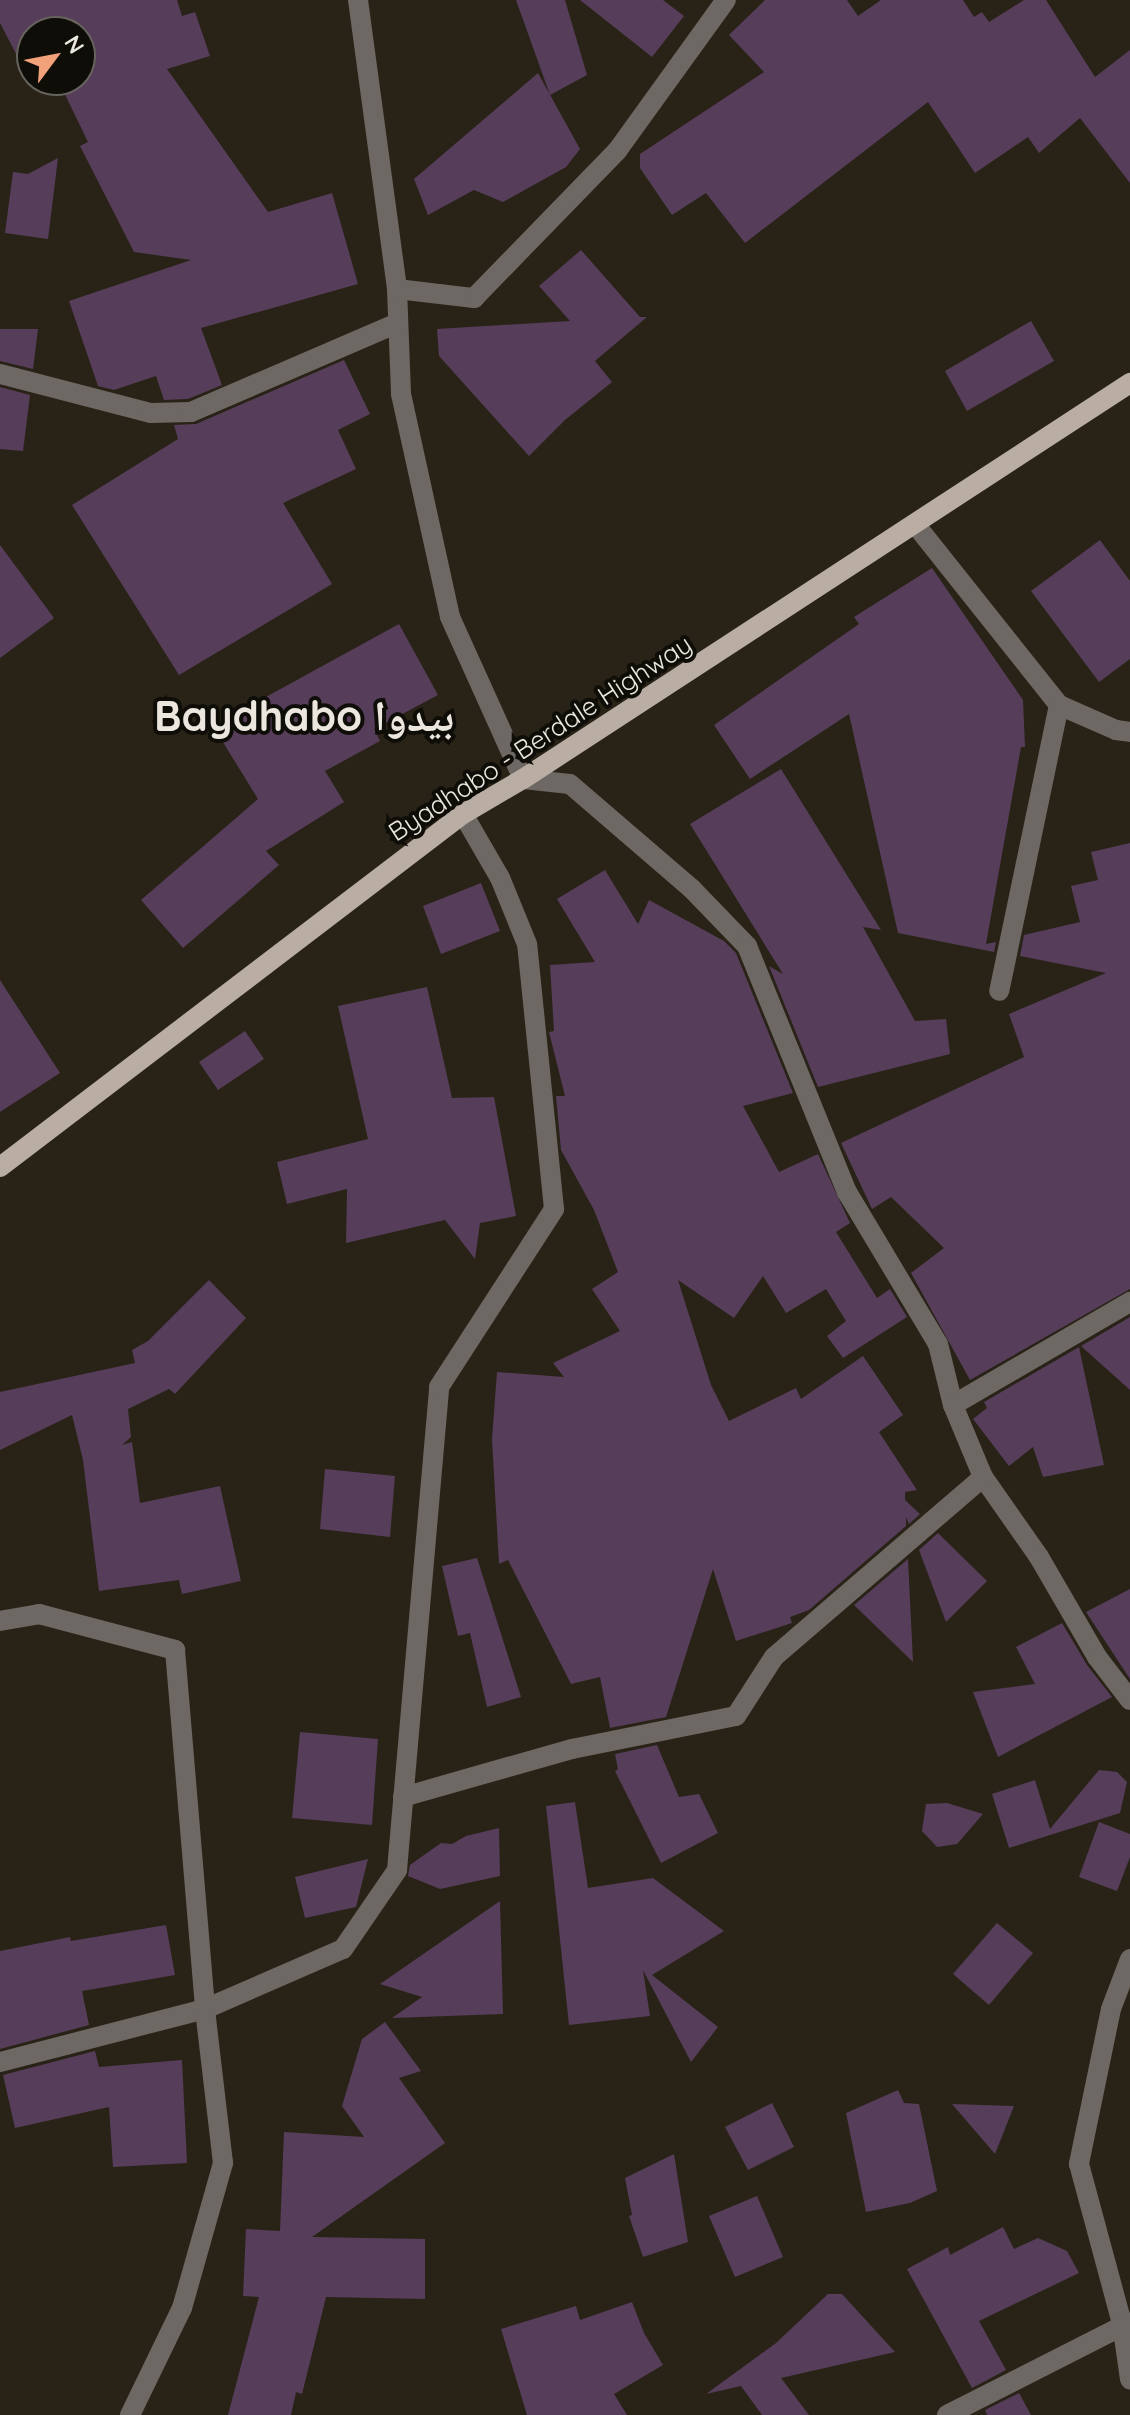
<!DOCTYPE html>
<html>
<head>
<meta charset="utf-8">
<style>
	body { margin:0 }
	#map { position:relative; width:1130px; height:2415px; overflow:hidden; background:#292317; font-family:Quicksand,"Noto Naskh Arabic",sans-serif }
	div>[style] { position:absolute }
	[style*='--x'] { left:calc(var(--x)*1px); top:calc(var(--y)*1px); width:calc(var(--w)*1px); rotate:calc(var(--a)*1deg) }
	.building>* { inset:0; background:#563d59 }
	.street>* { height:20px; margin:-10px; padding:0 10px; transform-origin:10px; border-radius:10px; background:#6e6864 }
	.primary>* { height:20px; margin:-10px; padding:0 10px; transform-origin:10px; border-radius:10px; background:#b9ada4 }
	span { translate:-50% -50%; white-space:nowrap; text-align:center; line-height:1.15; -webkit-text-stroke:8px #0f0d08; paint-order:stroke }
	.street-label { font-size:26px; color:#ebe7df }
	.town-label { font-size:42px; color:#ebe7df; font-weight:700 }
	.north { position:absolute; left:16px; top:16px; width:80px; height:80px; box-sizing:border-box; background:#0f0d08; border:2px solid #67645e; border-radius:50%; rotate:58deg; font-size:22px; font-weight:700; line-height:32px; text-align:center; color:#ebe7df }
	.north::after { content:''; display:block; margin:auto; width:28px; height:36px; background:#f1a27b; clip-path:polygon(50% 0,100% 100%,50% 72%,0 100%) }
</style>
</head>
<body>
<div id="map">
	<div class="building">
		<i style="clip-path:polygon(0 0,177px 0,182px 16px,195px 12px,210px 56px,167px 69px,268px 212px,332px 193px,358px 284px,201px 328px,222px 385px,188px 399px,164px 400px,156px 376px,114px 390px,98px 386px,69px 301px,191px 260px,134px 252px,80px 146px,88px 142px,58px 80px,80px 80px,80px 32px,32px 32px,32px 73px,27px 75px,0 23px)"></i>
		<i style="clip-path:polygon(516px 0,565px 0,587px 75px,550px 95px)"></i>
		<i style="clip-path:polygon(580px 0,663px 0,684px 16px,652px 57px)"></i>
		<i style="clip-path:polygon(765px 0,847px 0,858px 16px,881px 0,963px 0,974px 17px,982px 12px,989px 22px,1024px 0,1046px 0,1095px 77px,1130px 50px,1130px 183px,1080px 118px,1039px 153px,1028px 137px,975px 173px,928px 102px,745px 243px,706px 193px,672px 215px,640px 168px,640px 154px,764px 72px,729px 35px)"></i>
		<i style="clip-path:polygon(538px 73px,580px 149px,566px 167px,503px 202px,474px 190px,428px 215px,414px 179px)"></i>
		<i style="clip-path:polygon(58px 158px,48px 239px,5px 233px,13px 172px,28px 174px)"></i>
		<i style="clip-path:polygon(581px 250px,640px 317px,647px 317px,595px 361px,612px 382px,565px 420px,529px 456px,439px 356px,437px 329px,570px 321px,539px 286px)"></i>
		<i style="clip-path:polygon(1031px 321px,1054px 361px,967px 411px,945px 371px)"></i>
		<i style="clip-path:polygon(0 329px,38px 329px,33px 369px,0 361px)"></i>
		<i style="clip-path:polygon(344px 360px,370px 414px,338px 430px,356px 469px,283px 503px,332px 584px,179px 675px,72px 505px,178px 439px,174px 425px,196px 424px)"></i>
		<i style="clip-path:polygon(0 387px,30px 395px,23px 451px,0 449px)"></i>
		<i style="clip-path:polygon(1100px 540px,1130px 581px,1130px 659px,1099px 682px,1031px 591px)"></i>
		<i style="clip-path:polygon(0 545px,54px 618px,0 658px)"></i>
		<i style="clip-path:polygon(932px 568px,1023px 700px,1025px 747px,1021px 747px,986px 944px,996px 942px,994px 952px,898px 933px,849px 714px,750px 779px,714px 725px,859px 624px,854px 617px)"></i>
		<i style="clip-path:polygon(399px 624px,438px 695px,374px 729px,380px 741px,325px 771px,344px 802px,266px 851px,279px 865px,183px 948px,141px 900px,258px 799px,213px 726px)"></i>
		<i style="clip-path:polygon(781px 769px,881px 930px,863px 927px,915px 1021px,946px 1019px,950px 1054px,818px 1087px,769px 966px,783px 974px,690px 824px)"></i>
		<i style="clip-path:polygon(1130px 843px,1130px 1289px,970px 1380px,911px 1273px,944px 1248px,891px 1197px,872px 1209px,841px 1143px,1024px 1057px,1009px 1014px,1106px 973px,1020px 956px,1024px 935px,1080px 922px,1071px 886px,1098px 880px,1091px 852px)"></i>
		<i style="clip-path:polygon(605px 870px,638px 924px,649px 900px,724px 941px,736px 953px,793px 1093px,743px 1106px,779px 1172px,818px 1154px,850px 1223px,836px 1232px,877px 1298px,890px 1289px,907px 1317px,843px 1358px,827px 1336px,846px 1321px,826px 1289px,786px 1313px,763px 1276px,734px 1318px,678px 1280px,711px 1385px,729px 1421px,796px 1388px,801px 1399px,863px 1356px,903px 1415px,879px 1432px,917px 1490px,905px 1492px,905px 1500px,920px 1514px,909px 1524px,906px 1517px,906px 1526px,809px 1610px,790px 1617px,792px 1623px,736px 1641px,713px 1569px,666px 1717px,610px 1728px,600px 1677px,571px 1684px,508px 1560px,499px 1564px,492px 1439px,497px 1372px,564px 1377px,553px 1363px,620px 1331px,592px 1289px,618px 1272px,594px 1210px,561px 1150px,556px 1096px,565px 1096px,549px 1032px,554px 1031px,550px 965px,595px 962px,557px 899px)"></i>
		<i style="clip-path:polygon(481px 883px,500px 931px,441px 954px,423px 906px)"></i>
		<i style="clip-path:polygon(0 980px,60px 1073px,0 1112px)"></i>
		<i style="clip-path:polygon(427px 987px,452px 1098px,494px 1097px,516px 1216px,480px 1223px,475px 1259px,445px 1220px,346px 1243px,347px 1189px,287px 1204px,277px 1162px,368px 1139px,338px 1006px)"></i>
		<i style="clip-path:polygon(245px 1031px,264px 1059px,218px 1090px,199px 1062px)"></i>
		<i style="clip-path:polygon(209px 1280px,246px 1318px,175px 1394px,169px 1389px,128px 1409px,131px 1437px,122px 1445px,132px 1442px,140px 1503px,220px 1486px,241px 1581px,182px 1594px,179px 1580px,99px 1591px,83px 1460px,72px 1415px,0 1450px,0 1392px,135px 1363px,132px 1350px,148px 1341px)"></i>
		<i style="clip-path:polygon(1130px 1317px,1130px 1390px,1081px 1346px)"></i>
		<i style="clip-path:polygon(1079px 1347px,1104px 1465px,1043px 1477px,1033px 1447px,1009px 1466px,973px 1419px,987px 1408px,984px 1402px)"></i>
		<i style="clip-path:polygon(325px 1469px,395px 1476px,390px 1537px,320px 1529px)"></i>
		<i style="clip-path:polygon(938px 1533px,987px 1581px,946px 1622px,919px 1550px)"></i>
		<i style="clip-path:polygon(477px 1558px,521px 1697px,487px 1707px,470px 1633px,458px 1636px,442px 1566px)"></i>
		<i style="clip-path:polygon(908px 1559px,913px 1662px,854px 1605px)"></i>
		<i style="clip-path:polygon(1130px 1589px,1130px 1679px,1086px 1612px)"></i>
		<i style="clip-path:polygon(1062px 1623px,1087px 1665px,1112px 1697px,998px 1757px,973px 1692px,1035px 1684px,1016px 1647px)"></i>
		<i style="clip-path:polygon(300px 1732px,378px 1739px,372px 1825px,292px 1818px)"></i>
		<i style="clip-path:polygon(657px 1745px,679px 1797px,699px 1794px,718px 1833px,661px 1863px,615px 1771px,618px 1769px,615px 1754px)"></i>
		<i style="clip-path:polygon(1099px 1770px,1117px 1772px,1127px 1782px,1120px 1813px,1009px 1848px,992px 1794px,1035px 1780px,1050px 1829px)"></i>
		<i style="clip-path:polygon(575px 1802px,588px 1888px,653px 1878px,724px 1931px,652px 1975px,718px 2027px,691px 2062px,643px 1970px,650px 2016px,569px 2025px,546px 1806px)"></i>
		<i style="clip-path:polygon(947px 1803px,983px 1814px,957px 1844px,937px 1847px,922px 1831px,926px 1804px)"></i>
		<i style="clip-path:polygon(1099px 1822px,1130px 1834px,1130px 1857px,1117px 1891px,1079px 1877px)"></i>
		<i style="clip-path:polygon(499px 1828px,500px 1876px,440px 1889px,408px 1876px,410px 1865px,441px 1843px,452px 1844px,466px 1836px)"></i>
		<i style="clip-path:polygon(368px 1859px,356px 1907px,305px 1918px,295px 1877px)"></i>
		<i style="clip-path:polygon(500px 1901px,503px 2014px,392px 2018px,422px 1997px,380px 1984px)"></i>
		<i style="clip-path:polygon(997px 1923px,1033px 1953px,989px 2005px,953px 1974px)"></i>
		<i style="clip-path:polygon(166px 1925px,175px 1975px,82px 1991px,89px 2025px,0 2049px,0 1951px,70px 1937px,71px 1941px)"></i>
		<i style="clip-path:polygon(385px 2022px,421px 2071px,399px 2078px,445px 2143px,312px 2237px,425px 2239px,425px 2299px,326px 2297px,302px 2394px,296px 2392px,291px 2415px,228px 2415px,259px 2297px,243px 2296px,246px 2229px,280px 2231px,284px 2132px,364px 2137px,342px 2106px,362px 2039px)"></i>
		<i style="clip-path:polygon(95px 2051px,99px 2067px,182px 2060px,187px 2163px,113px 2167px,109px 2107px,15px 2128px,3px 2075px)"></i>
		<i style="clip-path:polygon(898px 2090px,904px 2103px,919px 2104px,937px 2191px,910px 2203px,866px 2212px,846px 2113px)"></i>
		<i style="clip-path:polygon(772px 2103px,794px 2147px,748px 2170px,725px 2127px)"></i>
		<i style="clip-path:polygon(952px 2104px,1014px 2106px,995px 2154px)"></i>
		<i style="clip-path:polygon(674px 2154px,688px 2242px,643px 2257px,629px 2216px,632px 2215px,625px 2178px)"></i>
		<i style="clip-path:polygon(757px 2196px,783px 2257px,735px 2277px,709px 2216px)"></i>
		<i style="clip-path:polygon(1003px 2227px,1014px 2249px,1038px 2238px,1067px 2251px,1079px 2273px,979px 2321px,1006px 2370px,972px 2388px,907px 2269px,948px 2247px,950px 2255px)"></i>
		<i style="clip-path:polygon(828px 2294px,842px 2294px,895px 2352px,781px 2378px,809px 2415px,762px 2415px,741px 2386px,706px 2394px,776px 2343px)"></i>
		<i style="clip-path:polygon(632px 2302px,644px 2333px,663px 2365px,614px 2394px,627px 2415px,527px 2415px,501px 2329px,576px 2306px,580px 2320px)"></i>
		<i style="clip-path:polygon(1019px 2393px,1031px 2415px,987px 2415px,985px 2410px)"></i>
	</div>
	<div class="street">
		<i style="--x:358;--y:0;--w:292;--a:82.3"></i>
		<i style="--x:397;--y:289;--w:105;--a:87.8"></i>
		<i style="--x:401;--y:394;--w:228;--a:77.6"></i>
		<i style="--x:450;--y:617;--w:178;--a:65.7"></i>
		<i style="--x:523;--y:779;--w:47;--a:6.1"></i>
		<i style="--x:570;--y:784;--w:160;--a:40.7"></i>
		<i style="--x:691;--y:888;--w:81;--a:46"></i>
		<i style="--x:747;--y:946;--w:266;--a:67.9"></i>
		<i style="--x:847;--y:1192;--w:177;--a:59.1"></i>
		<i style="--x:938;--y:1344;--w:63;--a:76.2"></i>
		<i style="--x:953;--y:1405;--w:205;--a:-30.2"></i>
		<i style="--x:397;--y:289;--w:78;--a:6.7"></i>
		<i style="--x:474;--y:298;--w:205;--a:-45.8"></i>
		<i style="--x:617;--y:151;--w:186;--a:-54.2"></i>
		<i style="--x:0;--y:374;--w:156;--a:14.5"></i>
		<i style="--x:151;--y:413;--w:40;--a:-1.4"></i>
		<i style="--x:191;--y:412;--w:225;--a:-23.3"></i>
		<i style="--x:915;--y:524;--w:231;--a:51.5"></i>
		<i style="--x:1059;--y:705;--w:292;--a:101.8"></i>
		<i style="--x:1059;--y:705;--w:62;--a:23.7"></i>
		<i style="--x:1116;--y:730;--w:14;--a:8"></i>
		<i style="--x:983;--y:1477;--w:98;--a:55"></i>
		<i style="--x:1039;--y:1557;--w:116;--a:59.9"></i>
		<i style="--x:1097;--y:1657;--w:54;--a:52.5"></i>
		<i style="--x:0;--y:1621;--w:40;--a:-10"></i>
		<i style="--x:39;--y:1614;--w:141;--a:14.8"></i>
		<i style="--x:175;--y:1650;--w:360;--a:85.2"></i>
		<i style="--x:205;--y:2009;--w:212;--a:165.5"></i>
		<i style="--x:403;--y:1797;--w:176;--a:-15.9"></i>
		<i style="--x:572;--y:1749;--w:167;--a:-11.4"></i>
		<i style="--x:736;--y:1716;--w:70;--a:-57.2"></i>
		<i style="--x:774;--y:1657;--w:276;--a:-40.7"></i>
		<i style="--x:983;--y:1477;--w:78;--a:-112.6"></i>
		<i style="--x:1130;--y:1959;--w:53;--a:110.8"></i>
		<i style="--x:1111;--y:2009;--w:158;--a:101.7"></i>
		<i style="--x:1079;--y:2164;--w:165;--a:74.9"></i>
		<i style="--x:1122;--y:2323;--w:57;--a:81.9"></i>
		<i style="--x:130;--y:2415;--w:119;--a:-64.1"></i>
		<i style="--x:182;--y:2308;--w:151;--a:-74.2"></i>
		<i style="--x:223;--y:2163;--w:155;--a:-96.7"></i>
		<i style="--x:205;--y:2009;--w:150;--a:-23.5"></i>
		<i style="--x:343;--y:1949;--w:96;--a:-55.6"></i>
		<i style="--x:397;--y:1870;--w:485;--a:-85"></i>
		<i style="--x:439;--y:1387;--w:212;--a:-57.1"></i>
		<i style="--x:554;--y:1209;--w:266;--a:-95.8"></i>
		<i style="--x:527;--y:944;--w:71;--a:-112.2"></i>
		<i style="--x:500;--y:878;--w:74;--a:-120"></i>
		<i style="--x:947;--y:2415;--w:205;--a:-26.9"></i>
	</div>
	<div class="primary">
		<i style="--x:0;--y:1167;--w:582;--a:-37.32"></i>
		<i style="--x:463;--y:814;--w:69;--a:-30.3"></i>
		<i style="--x:523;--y:779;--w:725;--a:-33.12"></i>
	</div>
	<div class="street-label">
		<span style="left:540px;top:738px;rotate:-33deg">Byadhabo - Berdale Highway</span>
	</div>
	<div class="town-label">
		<span style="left:304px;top:716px">Baydhabo بيدوا</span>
	</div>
	<div class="north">N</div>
</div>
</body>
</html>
